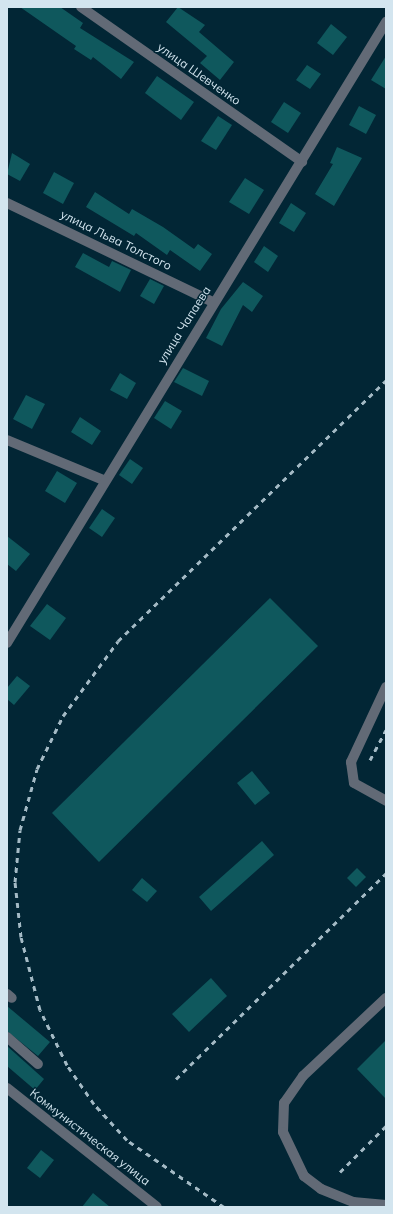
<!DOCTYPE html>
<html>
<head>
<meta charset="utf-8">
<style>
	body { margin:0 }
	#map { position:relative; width:393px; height:1214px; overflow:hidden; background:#022635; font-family:Mulish,sans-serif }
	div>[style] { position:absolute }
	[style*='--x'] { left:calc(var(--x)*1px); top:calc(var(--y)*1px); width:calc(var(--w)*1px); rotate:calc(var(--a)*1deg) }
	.building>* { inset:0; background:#0f585d }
	.minor>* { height:10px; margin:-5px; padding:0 5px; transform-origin:5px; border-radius:5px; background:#626a76 }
	.rail>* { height:3px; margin-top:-1.5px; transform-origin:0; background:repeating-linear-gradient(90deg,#a4bac5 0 5px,transparent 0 10px) }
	span { translate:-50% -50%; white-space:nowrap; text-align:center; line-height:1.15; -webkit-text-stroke:3px #022635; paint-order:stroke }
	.street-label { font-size:12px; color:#d3e5ef }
	.frame { position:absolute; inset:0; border:8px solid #d3e5ef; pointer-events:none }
</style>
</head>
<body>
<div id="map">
	<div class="building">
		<i style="clip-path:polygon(20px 7px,60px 7px,83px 23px,80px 28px,134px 62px,121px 79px,93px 57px,91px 60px,74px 49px,76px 46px)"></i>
		<i style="clip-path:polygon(178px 7px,205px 25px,199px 32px,234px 62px,220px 80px,200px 63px,207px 56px,166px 22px)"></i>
		<i style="clip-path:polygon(331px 24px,347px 37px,333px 55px,317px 43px)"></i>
		<i style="clip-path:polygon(386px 56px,386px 89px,371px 80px)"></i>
		<i style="clip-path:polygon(307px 65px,321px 74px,310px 89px,296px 80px)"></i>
		<i style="clip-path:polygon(157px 76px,194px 102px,181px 120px,145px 93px)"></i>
		<i style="clip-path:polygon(284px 102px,301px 113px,288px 133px,271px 122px)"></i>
		<i style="clip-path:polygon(359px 106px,376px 115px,366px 134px,349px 125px)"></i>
		<i style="clip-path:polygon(218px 116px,232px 125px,216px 150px,201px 141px)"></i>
		<i style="clip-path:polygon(337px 147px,362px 158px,334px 206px,315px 194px,333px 164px,330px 163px)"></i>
		<i style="clip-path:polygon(12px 153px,30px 164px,20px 181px,7px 174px)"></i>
		<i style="clip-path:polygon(54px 172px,74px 183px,63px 204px,43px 193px)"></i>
		<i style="clip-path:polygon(245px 178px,264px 190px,249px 214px,229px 202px)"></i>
		<i style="clip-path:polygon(95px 192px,129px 214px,132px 209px,163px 227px,194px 249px,198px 244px,212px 254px,200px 271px,170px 250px,167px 255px,136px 233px,134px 236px,86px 207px)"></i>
		<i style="clip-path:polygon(291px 203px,306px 213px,294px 232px,279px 223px)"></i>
		<i style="clip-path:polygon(264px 246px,278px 256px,268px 272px,254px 262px)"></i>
		<i style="clip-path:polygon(83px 253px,109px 267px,112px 261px,131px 270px,120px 292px,75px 267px)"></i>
		<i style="clip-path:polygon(150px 279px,164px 286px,154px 304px,140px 296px)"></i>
		<i style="clip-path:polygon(243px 282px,263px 296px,252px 312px,243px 305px,222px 346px,206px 338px,221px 309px)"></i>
		<i style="clip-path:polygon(183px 368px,209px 381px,202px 396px,174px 382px)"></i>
		<i style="clip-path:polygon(120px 373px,136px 383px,127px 399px,110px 390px)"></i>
		<i style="clip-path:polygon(26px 395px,45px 404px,32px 429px,13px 419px)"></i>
		<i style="clip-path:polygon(165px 401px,182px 411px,171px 429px,154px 418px)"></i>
		<i style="clip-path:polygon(80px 417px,101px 431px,92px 445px,71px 432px)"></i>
		<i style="clip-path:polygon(130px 459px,143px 468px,132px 484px,119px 475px)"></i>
		<i style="clip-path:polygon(57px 471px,77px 483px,65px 503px,45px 491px)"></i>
		<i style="clip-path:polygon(102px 509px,115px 518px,102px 537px,89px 528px)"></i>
		<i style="clip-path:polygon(7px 536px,30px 554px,16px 571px,7px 564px)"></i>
		<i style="clip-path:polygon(270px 598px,318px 646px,99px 862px,52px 813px)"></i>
		<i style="clip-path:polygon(47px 604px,66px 618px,50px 640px,30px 626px)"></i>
		<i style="clip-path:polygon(17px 676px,30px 686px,14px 705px,7px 699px,7px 688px)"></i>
		<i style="clip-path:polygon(252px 771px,270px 793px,255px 805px,237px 783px)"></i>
		<i style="clip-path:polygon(262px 841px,274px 855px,211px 911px,199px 897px)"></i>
		<i style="clip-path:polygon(357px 868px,366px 877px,356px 887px,347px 878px)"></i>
		<i style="clip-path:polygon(142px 878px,157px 891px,147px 902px,132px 890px)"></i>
		<i style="clip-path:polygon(211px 978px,227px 996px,189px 1032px,172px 1014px)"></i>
		<i style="clip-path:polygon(7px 1006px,50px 1042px,38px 1056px,7px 1031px)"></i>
		<i style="clip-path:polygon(386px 1040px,386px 1099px,357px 1069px)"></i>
		<i style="clip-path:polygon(7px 1046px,44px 1079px,35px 1090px,7px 1066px)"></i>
		<i style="clip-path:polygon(41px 1150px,54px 1160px,40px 1178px,27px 1168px)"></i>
		<i style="clip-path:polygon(93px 1193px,110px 1207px,82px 1207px)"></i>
	</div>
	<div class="minor">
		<i style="--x:81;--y:7;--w:270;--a:35"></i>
		<i style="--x:7;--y:203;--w:229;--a:25.7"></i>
		<i style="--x:7;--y:440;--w:104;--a:22.6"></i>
		<i style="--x:7;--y:643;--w:728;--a:-58.6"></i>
		<i style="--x:386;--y:687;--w:83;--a:115"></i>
		<i style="--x:351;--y:762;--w:21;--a:82"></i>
		<i style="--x:354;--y:783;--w:37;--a:29"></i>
		<i style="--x:7;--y:994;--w:6;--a:39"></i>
		<i style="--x:386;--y:998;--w:114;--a:136.8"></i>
		<i style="--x:303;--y:1076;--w:33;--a:125"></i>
		<i style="--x:284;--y:1103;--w:29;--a:92"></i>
		<i style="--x:283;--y:1132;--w:49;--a:64.5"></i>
		<i style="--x:304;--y:1176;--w:21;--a:37"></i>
		<i style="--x:321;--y:1189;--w:35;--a:22"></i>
		<i style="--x:353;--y:1202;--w:33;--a:5"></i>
		<i style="--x:7;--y:1037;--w:41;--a:41.1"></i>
		<i style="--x:7;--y:1088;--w:191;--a:38.4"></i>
	</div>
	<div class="rail">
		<i style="--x:370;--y:760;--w:34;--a:-62"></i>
		<i style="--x:176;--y:1079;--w:294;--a:-44.4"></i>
		<i style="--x:340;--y:1172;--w:65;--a:-45"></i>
		<i style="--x:224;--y:1207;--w:118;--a:-145.4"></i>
		<i style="--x:127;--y:1140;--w:49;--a:-132.5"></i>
		<i style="--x:94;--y:1104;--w:47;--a:-124.7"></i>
		<i style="--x:67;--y:1065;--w:61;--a:-116.1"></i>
		<i style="--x:40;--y:1010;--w:75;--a:-104.6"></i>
		<i style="--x:21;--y:937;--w:55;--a:-96.2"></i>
		<i style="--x:15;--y:882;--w:52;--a:-84.5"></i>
		<i style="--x:20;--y:830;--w:63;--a:-74.4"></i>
		<i style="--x:37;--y:769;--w:59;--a:-63.9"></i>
		<i style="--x:63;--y:716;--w:93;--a:-53.7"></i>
		<i style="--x:118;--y:641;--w:374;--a:-44.2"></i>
	</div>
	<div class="street-label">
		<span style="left:199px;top:74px;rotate:35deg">улица Шевченко</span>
		<span style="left:116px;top:240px;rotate:26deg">улица Льва Толстого</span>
		<span style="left:184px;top:325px;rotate:-58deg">улица Чапаева</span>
		<span style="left:90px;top:1137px;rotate:38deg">Коммунистическая улица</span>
	</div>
	<div class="frame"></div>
</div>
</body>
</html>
